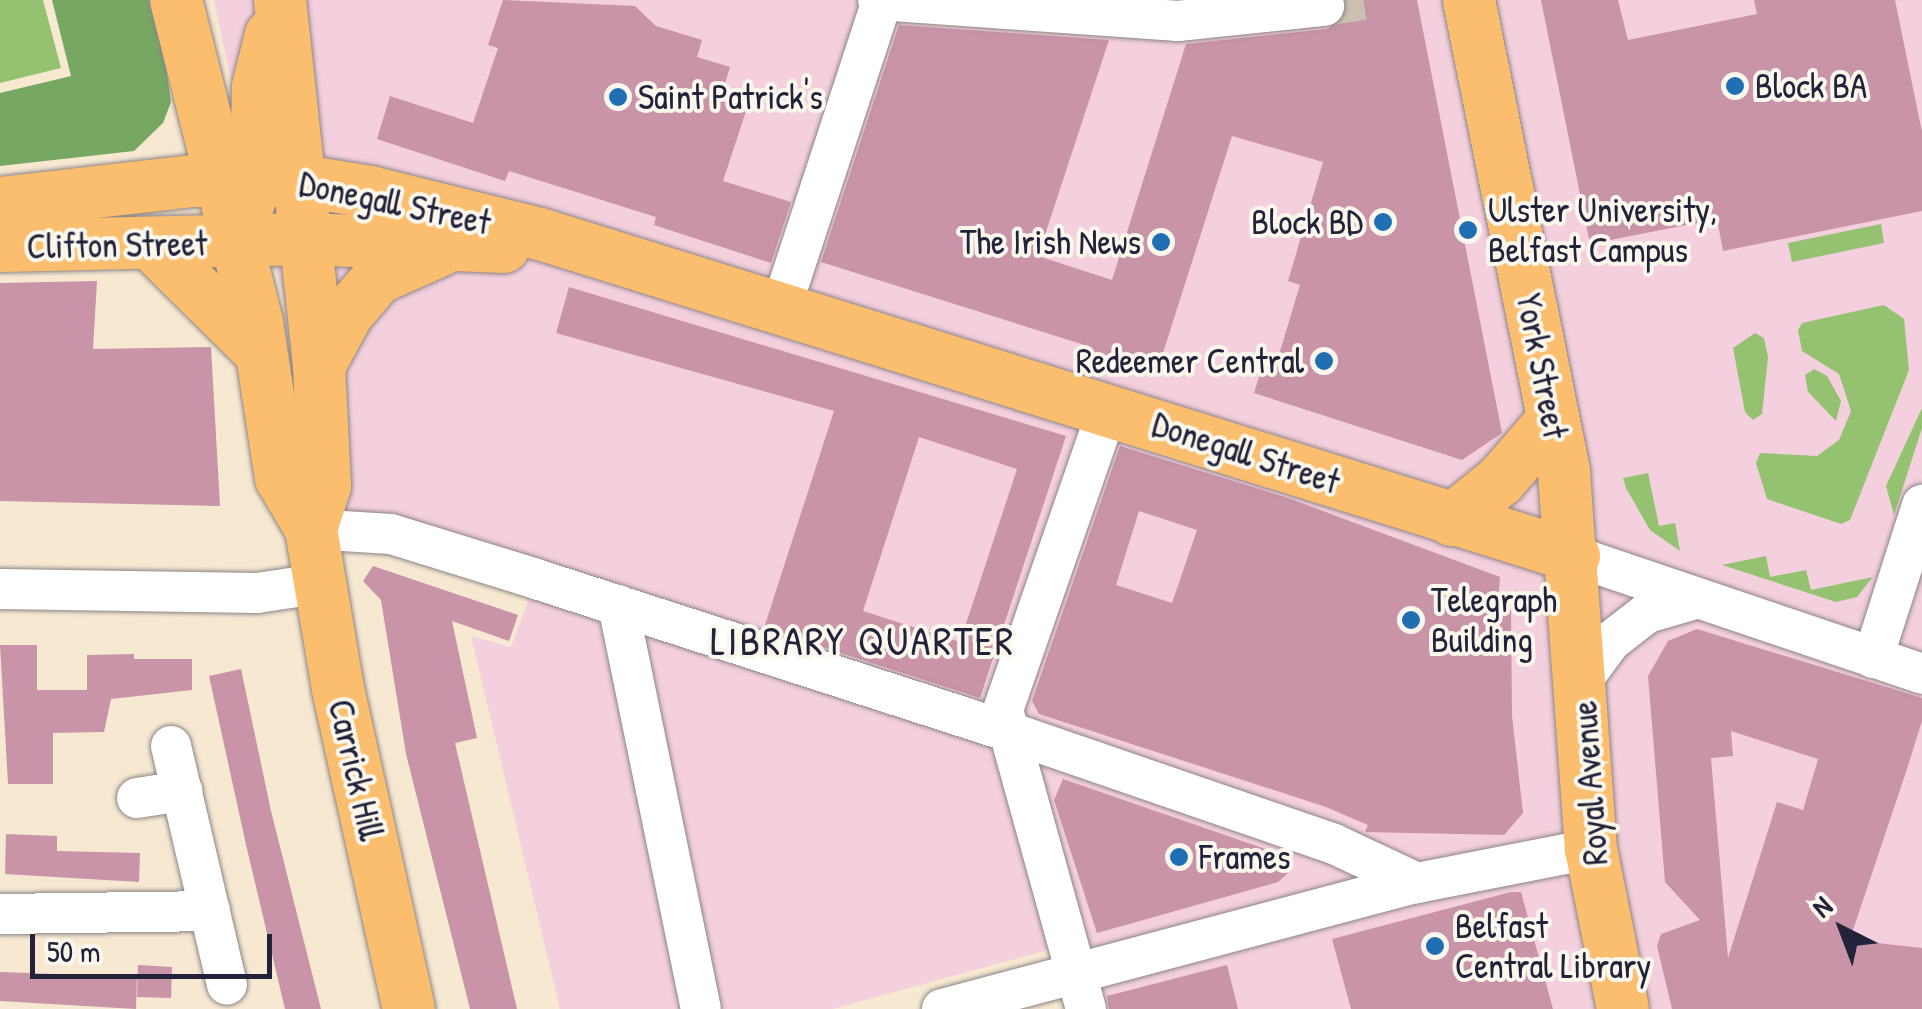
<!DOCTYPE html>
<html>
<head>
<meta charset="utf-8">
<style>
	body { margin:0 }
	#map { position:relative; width:1922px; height:1009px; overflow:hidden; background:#f6e8d1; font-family:"Patrick Hand",sans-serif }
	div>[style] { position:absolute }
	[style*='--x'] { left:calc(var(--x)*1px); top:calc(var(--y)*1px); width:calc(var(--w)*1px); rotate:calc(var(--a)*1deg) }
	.built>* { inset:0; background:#f4cfdd }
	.green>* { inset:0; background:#94c271 }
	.forest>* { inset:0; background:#77a863 }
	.building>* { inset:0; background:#c993a8 }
	.minor-tunnel>* { height:40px; margin-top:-20px; transform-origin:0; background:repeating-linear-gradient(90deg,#ccc0b3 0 40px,transparent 0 60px) }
	.roads { filter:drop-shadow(0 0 2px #8c8586) drop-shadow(0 0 2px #8c8586) }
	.minor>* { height:40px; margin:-20px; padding:0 20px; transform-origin:20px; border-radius:20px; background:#fff }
	.major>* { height:52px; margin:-26px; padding:0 26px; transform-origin:26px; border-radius:26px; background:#fbbe6e }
	.dots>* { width:28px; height:28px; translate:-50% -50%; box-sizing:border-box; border:5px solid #fbf7ec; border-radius:50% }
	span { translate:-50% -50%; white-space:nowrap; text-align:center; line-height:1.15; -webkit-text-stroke:8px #fbf7ec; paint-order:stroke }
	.poi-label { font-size:35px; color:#22223b }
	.left { translate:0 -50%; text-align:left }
	.right { translate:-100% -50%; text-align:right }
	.street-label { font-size:35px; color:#22223b }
	.quarter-label { font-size:40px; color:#22223b; letter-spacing:2.5px }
	.north { position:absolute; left:1792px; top:879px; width:100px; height:100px; -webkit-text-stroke:8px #fbf7ec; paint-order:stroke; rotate:318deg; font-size:28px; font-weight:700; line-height:40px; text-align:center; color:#22223b }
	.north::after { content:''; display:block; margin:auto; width:35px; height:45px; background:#22223b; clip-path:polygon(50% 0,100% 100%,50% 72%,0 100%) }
	.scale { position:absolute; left:30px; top:934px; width:242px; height:45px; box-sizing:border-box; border:5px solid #22223b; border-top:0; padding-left:12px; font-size:30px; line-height:35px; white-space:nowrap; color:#22223b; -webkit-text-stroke:8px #fbf7ec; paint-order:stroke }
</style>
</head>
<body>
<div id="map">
	<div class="built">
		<i style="clip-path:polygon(214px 0,1922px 0,1922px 1009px,1642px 1009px,1547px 491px,1613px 1009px,1105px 1009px,1087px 939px,832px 1009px,560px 1009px,471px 636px,511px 647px,531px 594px,347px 529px,255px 194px)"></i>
	</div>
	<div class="green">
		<i style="clip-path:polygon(0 0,43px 0,61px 68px,0 83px)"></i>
		<i style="clip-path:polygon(1881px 224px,1884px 243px,1792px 262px,1788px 243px)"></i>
		<i style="clip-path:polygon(1884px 305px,1904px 319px,1909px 370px,1850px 520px,1841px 524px,1767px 499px,1756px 463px,1760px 453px,1817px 456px,1839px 440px,1851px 411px,1839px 374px,1802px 351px,1798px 330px,1802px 323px)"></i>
		<i style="clip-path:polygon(1755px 333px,1764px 338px,1768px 357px,1762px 414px,1753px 420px,1745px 412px,1733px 348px)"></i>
		<i style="clip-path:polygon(1814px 369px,1827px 376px,1841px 401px,1836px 421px,1808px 392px,1805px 375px)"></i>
		<i style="clip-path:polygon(1922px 408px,1922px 428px,1894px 515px,1886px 486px)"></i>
		<i style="clip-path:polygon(1648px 473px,1659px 526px,1675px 523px,1680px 551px,1650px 530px,1626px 488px,1623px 478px)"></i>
		<i style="clip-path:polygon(1766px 556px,1770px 577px,1806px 570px,1811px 590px,1873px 577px,1857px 597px,1836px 602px,1722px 565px)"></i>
	</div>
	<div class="forest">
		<i style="clip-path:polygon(52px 0,157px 0,171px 102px,163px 123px,134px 151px,0 166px,0 93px,71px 76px)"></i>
	</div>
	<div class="building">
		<i style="clip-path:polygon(503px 0,635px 6px,656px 26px,702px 40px,697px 57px,730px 67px,720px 100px,747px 108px,723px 181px,791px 202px,771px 263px,654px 225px,656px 217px,509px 171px,505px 181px,377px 139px,390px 96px,473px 123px,498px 48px,488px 45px)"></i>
		<i style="clip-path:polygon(1346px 0,1417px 0,1502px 433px,1462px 460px,1254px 393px,1263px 364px,1275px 368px,1300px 285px,1288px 281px,1323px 162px,1232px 136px,1156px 375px,1088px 353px,1091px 347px,821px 262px,899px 25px,1109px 40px,1038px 256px,1112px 280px,1186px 44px,1327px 29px,1345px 17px)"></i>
		<i style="clip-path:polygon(1541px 0,1618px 0,1628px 40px,1757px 14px,1754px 0,1895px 0,1922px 132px,1922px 211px,1723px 251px,1717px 219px,1590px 244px)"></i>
		<i style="clip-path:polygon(97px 281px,93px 349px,211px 347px,220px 506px,0 501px,0 283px)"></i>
		<i style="clip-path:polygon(evenodd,569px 287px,1066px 436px,980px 698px,764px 628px,834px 411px,556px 333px,569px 287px,919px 437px,1017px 469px,960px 642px,863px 611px,919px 437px)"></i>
		<i style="clip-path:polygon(evenodd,1120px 446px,1288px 498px,1500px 577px,1498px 604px,1511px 610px,1512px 716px,1523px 813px,1504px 835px,1365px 832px,1368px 825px,1326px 807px,1039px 714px,1032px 701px,1120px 446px,1139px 511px,1197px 530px,1172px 603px,1116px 585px,1139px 511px)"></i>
		<i style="clip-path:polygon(373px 566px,518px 615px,509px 641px,452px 621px,477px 738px,455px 743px,517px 1009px,470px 1009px,406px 754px,381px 600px,363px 581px)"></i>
		<i style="clip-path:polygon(evenodd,1697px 629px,1922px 698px,1922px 721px,1906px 772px,1853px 930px,1842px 939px,1922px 948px,1922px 1009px,1672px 1009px,1657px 946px,1661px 934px,1700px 920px,1665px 882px,1648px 676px,1668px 641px,1697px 629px,1731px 731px,1818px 759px,1803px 810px,1777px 802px,1728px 958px,1711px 758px,1733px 756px,1731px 731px)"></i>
		<i style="clip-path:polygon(0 645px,37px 645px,37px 690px,87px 690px,87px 655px,134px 654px,134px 659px,192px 659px,192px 690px,111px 699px,104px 732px,53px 733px,53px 784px,8px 784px)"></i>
		<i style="clip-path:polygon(241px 669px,271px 811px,321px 1009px,285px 1009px,247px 849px,209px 676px)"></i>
		<i style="clip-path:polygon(1063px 779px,1280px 854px,1288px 873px,1278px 882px,1097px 933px,1054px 800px)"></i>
		<i style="clip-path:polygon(6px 834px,57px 836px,57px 851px,140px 853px,139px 882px,5px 874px)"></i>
		<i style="clip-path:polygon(1511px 892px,1521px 892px,1553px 1009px,1351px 1009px,1332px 939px)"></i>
		<i style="clip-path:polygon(138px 965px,172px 967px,171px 998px,137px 997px)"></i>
		<i style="clip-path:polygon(1227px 965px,1238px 1009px,1109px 1009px,1107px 996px)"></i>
		<i style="clip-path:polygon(0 972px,137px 977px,136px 1009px,0 1001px)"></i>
	</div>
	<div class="minor-tunnel">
		<i style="--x:1324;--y:6;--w:40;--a:-8.5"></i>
	</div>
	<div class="roads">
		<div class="minor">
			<i style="--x:878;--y:0;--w:301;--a:4"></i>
			<i style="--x:1178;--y:21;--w:147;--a:-5.9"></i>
			<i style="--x:780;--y:311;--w:327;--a:-71.8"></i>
			<i style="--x:311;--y:529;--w:80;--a:3.6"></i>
			<i style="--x:391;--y:534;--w:152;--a:17.2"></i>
			<i style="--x:536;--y:579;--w:494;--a:17.9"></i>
			<i style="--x:1006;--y:731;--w:347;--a:19"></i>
			<i style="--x:1334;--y:844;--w:92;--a:25.2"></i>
			<i style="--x:1574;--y:556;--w:367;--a:18.7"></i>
			<i style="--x:0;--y:589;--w:257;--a:0.9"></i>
			<i style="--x:257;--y:593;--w:61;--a:-8.5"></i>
			<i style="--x:618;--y:605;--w:412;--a:78.4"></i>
			<i style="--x:1873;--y:658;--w:161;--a:-72.2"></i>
			<i style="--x:1582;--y:680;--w:49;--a:-53.4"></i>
			<i style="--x:1611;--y:641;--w:46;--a:-37.9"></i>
			<i style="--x:1647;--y:613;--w:50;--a:-16.3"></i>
			<i style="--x:171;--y:746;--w:245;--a:76.8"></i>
			<i style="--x:137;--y:798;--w:46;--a:-8.8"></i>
			<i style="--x:0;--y:914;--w:210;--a:-0.8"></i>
			<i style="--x:942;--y:1009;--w:491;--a:-14.9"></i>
			<i style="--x:1417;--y:883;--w:177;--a:-11.1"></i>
			<i style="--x:1086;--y:1009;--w:310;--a:-105.5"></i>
			<i style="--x:1003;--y:710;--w:319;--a:-70.8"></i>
		</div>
		<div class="major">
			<i style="--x:176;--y:0;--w:333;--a:75.9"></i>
			<i style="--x:257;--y:323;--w:157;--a:81.2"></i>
			<i style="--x:281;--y:478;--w:59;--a:59.5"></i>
			<i style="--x:311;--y:529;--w:162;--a:80.4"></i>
			<i style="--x:338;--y:689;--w:328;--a:77.5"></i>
			<i style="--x:280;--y:0;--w:368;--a:83.9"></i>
			<i style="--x:319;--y:366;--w:120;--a:87.1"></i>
			<i style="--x:325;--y:486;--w:45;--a:108"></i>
			<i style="--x:1469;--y:0;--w:482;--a:78.6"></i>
			<i style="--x:1564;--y:473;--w:377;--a:85.9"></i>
			<i style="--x:1591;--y:849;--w:163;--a:78.7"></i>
			<i style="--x:0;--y:203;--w:194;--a:-6.5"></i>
			<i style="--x:193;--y:181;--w:109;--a:0"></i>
			<i style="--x:302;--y:181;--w:69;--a:9.2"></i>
			<i style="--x:370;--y:192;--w:175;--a:13.9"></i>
			<i style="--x:540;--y:234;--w:1083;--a:17.3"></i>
			<i style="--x:245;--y:214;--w:36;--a:-72"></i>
			<i style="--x:256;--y:180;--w:93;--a:-88.8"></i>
			<i style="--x:258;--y:87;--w:54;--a:-76"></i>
			<i style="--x:152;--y:245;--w:153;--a:44.7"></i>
			<i style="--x:0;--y:246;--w:306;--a:-1.3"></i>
			<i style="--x:306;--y:239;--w:198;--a:2.3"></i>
			<i style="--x:319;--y:366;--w:60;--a:-61.3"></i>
			<i style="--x:348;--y:313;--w:46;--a:-49.4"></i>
			<i style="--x:378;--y:278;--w:69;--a:-24"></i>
			<i style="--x:1452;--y:520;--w:63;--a:-39.2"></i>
			<i style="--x:1501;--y:480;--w:78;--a:-49.2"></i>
		</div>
	</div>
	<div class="dots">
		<i style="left:1735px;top:86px;background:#1f6fb2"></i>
		<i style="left:618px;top:97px;background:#1f6fb2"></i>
		<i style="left:1383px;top:222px;background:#1f6fb2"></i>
		<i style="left:1468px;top:230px;background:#1f6fb2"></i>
		<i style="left:1161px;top:242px;background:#1f6fb2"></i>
		<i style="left:1324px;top:361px;background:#1f6fb2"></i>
		<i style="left:1411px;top:620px;background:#1f6fb2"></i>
		<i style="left:1179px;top:857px;background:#1f6fb2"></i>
		<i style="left:1435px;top:946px;background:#1f6fb2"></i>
	</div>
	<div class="poi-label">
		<span class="left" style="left:1755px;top:86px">Block BA</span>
		<span class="left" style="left:638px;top:97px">Saint Patrick's</span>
		<span class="left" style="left:1488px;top:230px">Ulster University,<br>Belfast Campus</span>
		<span class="right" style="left:1363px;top:222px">Block BD</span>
		<span class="right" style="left:1141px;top:242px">The Irish News</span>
		<span class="right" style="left:1304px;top:361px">Redeemer Central</span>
		<span class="left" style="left:1431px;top:620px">Telegraph<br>Building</span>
		<span class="left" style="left:1199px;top:857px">Frames</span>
		<span class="left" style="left:1455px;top:946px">Belfast<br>Central Library</span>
	</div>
	<div class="street-label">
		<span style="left:395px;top:203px;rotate:12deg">Donegall Street</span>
		<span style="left:117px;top:245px;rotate:-1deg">Clifton Street</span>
		<span style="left:1542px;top:366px;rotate:79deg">York Street</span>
		<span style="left:1246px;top:453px;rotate:18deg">Donegall Street</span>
		<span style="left:356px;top:770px;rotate:77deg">Carrick Hill</span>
		<span style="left:1590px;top:783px;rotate:-94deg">Royal Avenue</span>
	</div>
	<div class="quarter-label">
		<span style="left:863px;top:640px">LIBRARY QUARTER</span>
	</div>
	<div class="north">N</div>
	<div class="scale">50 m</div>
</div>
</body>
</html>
